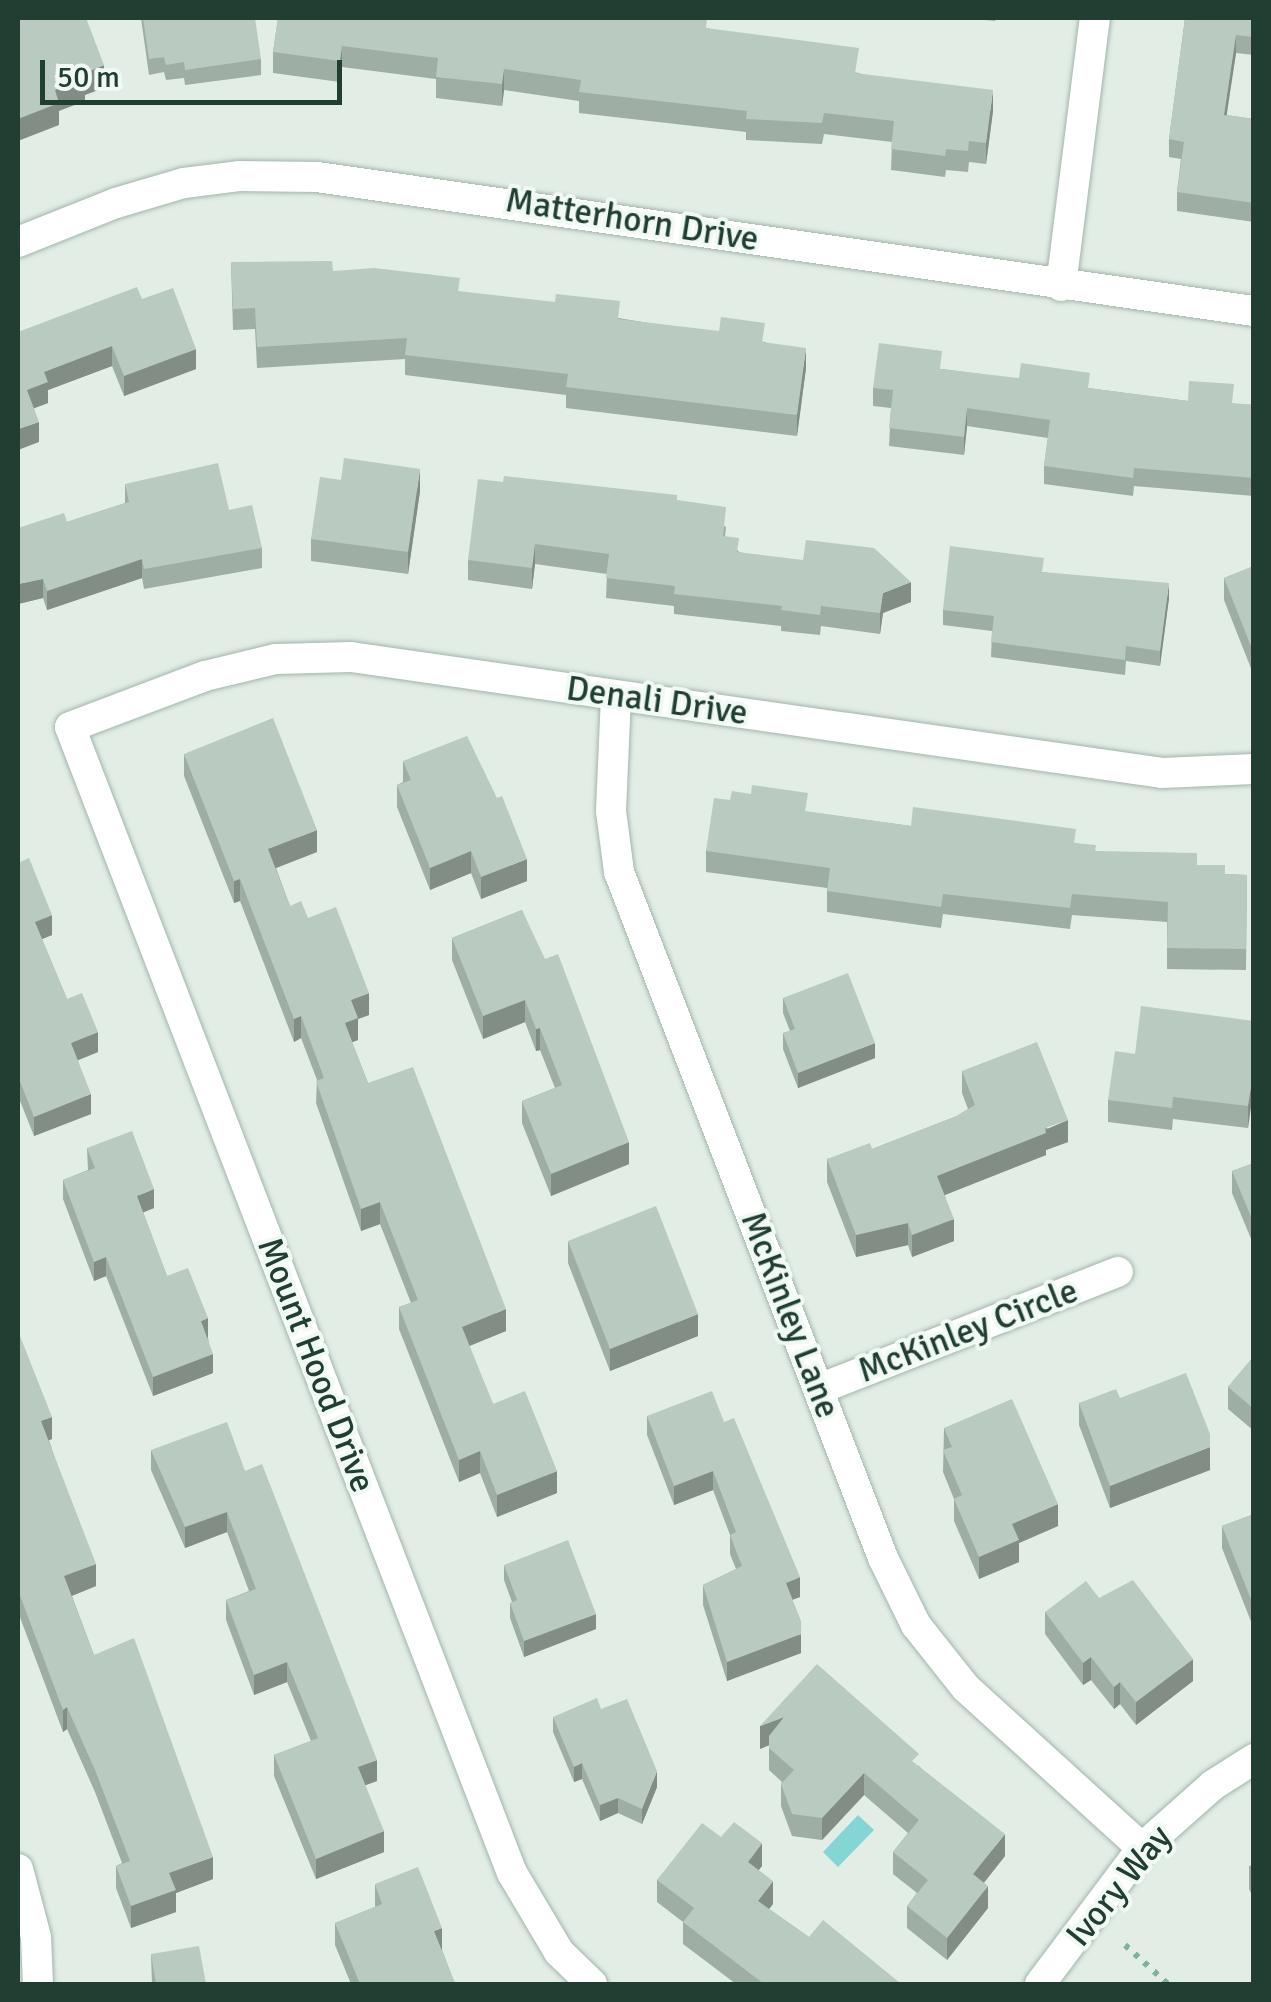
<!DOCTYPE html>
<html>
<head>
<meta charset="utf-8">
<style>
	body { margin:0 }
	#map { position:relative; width:1271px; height:2002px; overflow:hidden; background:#e1ede5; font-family:Signika,sans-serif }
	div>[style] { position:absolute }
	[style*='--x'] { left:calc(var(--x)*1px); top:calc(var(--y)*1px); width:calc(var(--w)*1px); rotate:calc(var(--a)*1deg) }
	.water>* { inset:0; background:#84d6d4 }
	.path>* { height:6px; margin-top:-3px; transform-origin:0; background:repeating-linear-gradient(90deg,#7fb399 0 5px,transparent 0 13px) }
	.roads { filter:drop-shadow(0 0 2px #a3b5ab) drop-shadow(0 0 2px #a3b5ab) }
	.minor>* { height:30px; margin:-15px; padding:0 15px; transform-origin:15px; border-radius:15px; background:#fff }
	.wall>* { inset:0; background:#9faea5 }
	.shaded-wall>* { inset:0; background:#828d86 }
	.building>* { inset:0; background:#b9cac0 }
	span { translate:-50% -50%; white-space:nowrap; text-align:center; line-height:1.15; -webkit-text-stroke:8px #f1f9f4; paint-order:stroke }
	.street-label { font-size:35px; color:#203e31 }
	.frame { position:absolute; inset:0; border:20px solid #203e31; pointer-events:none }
	.scale { position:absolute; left:40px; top:60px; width:302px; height:45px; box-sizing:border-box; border:5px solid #203e31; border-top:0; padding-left:12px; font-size:30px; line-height:35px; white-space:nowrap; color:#203e31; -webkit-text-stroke:8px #f1f9f4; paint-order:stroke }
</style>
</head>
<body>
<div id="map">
	<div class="water">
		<i style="clip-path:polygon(858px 1815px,874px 1830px,838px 1867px,823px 1852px)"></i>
	</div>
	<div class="path">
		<i style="--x:1125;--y:1945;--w:58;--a:42.2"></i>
	</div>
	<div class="roads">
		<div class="minor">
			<i style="--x:18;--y:242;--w:105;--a:-21.7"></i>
			<i style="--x:116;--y:203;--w:71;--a:-16.4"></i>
			<i style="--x:184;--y:183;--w:55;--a:-7.3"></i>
			<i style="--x:239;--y:176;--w:78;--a:0.7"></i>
			<i style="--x:317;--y:177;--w:947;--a:8.14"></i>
			<i style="--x:1061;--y:286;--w:270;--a:-82.8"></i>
			<i style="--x:616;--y:696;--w:115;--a:92.5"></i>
			<i style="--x:611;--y:811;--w:62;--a:82.5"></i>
			<i style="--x:619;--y:872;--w:735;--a:68.95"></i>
			<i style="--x:883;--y:1558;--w:75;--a:63.8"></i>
			<i style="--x:916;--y:1625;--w:80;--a:51.6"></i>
			<i style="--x:966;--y:1688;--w:238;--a:42.3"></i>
			<i style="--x:819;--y:1389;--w:321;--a:-21.4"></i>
			<i style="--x:18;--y:1869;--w:70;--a:75.2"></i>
			<i style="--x:36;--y:1937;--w:47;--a:87.6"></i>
			<i style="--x:592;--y:1984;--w:46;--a:-135.9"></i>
			<i style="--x:559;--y:1952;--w:92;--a:-120.7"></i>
			<i style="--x:512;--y:1873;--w:1228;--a:-111.09"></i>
			<i style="--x:70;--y:727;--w:144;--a:-20.7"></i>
			<i style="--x:205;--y:676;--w:73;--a:-13.5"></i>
			<i style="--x:276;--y:659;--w:75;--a:-1.5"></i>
			<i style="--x:351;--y:657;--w:819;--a:8.14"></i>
			<i style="--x:1162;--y:773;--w:92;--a:-2.5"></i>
			<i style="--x:1040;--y:1984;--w:170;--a:-53.1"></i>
			<i style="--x:1142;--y:1848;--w:95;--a:-41.6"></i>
			<i style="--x:1213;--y:1785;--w:49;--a:-32.4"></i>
		</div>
	</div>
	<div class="wall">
		<i style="clip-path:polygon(141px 18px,221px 18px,261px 59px,261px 75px,185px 85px,184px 78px,166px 80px,164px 72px,149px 75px)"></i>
		<i style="clip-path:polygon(278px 18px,707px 28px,858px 73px,993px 111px,986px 164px,969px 162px,968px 172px,946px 170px,945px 177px,891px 170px,892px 142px,824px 134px,822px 144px,746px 140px,746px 132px,579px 113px,579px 101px,504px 90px,502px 106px,436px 98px,436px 79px,342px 67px,340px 82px,273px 73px,273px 52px)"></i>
		<i style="clip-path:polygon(966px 18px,996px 18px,995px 21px)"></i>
		<i style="clip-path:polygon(1185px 18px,1254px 18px,1254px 55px,1236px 53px,1226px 115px,1254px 119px,1254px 222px,1177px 211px,1177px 192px,1181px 159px,1169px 157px,1169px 139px)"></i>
		<i style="clip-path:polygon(231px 262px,460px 292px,765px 342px,806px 368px,797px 436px,566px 408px,566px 395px,405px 375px,405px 359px,257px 368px,255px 329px,233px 330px)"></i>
		<i style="clip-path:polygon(142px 299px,196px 369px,124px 396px,112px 366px,48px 390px,48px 403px,34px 408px,39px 442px,18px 332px)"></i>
		<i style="clip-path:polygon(942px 369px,1188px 401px,1254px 405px,1254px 496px,1134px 486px,1133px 496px,1044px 484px,1044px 466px,1048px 438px,967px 426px,964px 455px,889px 446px,891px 408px,873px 406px,873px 388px)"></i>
		<i style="clip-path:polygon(341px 480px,420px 491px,408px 574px,311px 561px,311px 539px)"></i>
		<i style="clip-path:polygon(125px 484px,229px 510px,262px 548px,262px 568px,144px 589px,142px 578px,47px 610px,43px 598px,18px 604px,67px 522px,125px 503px)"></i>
		<i style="clip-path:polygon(677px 501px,726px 527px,725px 536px,739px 552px,911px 602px,883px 613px,880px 634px,821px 626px,820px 635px,781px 631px,781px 626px,674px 614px,674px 606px,606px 598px,607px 574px,535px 564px,532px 589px,468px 580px,468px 560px)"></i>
		<i style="clip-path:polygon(1254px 566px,1254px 676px,1224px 600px,1224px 578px)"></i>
		<i style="clip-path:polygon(1044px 572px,1169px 598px,1160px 666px,1126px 661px,1125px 675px,991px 657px,992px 631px,943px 625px,943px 610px)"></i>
		<i style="clip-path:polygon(184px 754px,317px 852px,276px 868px,290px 906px,308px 918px,369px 1015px,358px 1019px,358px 1040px,352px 1042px,368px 1083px,506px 1331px,469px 1346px,493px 1404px,557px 1493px,497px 1517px,480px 1473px,459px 1482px,399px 1329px,399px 1307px,411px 1303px,380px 1224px,361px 1231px,316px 1103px,317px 1080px,301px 1038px,294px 1042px,240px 901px,234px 903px,184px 776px)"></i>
		<i style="clip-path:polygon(403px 761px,527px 881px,481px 899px,471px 873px,430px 890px,397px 807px,397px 785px,403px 782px)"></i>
		<i style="clip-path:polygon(751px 794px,808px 812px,911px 826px,1076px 843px,1096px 851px,1197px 865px,1225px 874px,1247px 875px,1246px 970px,1167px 969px,1167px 922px,1072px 915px,1070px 929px,943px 914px,941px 928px,827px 912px,827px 888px,706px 872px,706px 851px,730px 800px)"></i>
		<i style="clip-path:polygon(18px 863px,52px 935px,42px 939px,67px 999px,98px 1052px,78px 1060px,91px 1114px,34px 1136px,18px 1096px)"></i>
		<i style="clip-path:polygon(522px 910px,629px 1164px,551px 1196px,522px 1123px,522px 1101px,555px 1088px,540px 1050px,536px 1051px,525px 1022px,483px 1039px,452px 960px,452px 938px)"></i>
		<i style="clip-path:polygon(783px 998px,875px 1058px,798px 1088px,783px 1049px,783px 1033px,790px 1031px,783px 1013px)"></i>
		<i style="clip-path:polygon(1254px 1021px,1248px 1128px,1173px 1119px,1172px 1130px,1108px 1122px,1108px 1100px,1135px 1054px)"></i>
		<i style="clip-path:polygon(962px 1071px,1068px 1142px,1046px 1150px,1046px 1155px,945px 1195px,954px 1241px,912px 1257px,908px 1245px,856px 1257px,827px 1182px,827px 1159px,872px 1149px,957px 1116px,968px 1109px,962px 1093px)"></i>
		<i style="clip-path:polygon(87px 1148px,154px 1208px,143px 1212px,167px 1276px,208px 1337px,213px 1373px,153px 1396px,106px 1276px,94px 1281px,63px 1199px,63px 1180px,88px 1170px)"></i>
		<i style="clip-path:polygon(1254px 1163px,1254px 1246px,1232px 1193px,1232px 1171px)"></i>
		<i style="clip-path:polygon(568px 1241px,698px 1336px,610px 1371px,568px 1263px)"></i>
		<i style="clip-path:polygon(18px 1331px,52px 1439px,49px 1440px,96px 1586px,72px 1596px,94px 1655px,213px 1879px,176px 1893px,176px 1912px,131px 1928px,116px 1888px,116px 1866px,122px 1863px,95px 1792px,67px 1729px,63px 1732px,18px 1612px)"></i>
		<i style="clip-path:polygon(1254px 1356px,1254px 1431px,1228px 1409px,1228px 1387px)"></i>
		<i style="clip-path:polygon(1120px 1398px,1210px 1470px,1110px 1508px,1079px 1425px,1079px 1403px)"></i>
		<i style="clip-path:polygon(647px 1416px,724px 1422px,800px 1597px,792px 1600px,801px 1653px,727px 1681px,703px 1605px,703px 1585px,736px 1569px,730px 1554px,730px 1535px,713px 1490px,674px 1505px,647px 1435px)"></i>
		<i style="clip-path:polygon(944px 1428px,1058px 1526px,1019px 1543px,1019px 1562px,979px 1579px,954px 1521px,954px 1499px,943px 1472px)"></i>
		<i style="clip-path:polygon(151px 1450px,245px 1471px,377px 1781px,365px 1785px,384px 1852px,316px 1879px,274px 1776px,274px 1755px,311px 1741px,287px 1682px,254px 1695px,226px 1620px,226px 1600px,249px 1591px,227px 1532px,185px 1548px,151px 1470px)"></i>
		<i style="clip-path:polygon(1254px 1514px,1254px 1624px,1252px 1624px,1222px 1548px,1222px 1526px)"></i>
		<i style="clip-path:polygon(504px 1565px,596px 1629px,524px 1657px,510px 1618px,510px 1603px,512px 1602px,504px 1580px)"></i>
		<i style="clip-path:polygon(1099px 1598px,1193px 1681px,1136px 1725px,1120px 1704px,1114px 1709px,1091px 1680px,1083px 1685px,1045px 1634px,1045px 1612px)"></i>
		<i style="clip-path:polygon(601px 1709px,657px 1787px,642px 1824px,618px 1813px,600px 1821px,582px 1779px,574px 1782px,553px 1732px,553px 1717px)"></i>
		<i style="clip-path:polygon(760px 1726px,919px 1766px,1005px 1856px,984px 1883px,988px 1908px,947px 1960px,907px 1928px,907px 1906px,917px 1893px,893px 1874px,893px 1852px,908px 1833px,864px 1795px,822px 1840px,792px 1836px,781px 1806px,781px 1784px,782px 1782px,769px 1770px,769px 1745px,760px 1749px)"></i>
		<i style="clip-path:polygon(721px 1837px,762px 1866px,758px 1870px,773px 1904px,769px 1909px,809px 1937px,900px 1984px,736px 1984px,683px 1944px,683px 1922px,657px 1902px,657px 1880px)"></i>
		<i style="clip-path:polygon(1254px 1865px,1254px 1899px,1249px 1889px,1249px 1866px)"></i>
		<i style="clip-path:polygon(375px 1884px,442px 1950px,455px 1984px,351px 1984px,335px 1945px,335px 1923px,375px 1907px)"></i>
		<i style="clip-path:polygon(151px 1954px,206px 1984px,152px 1984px)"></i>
	</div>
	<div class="shaded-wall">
		<i style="clip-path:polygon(1236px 35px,1236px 53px,1224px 133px,1224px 115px)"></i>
		<i style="clip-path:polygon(342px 46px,342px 67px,340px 82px,340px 61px)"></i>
		<i style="clip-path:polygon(104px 65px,104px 88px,85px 95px,85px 101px,59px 111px,59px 125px,18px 141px,18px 119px,55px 90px,83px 74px)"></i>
		<i style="clip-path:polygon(504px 69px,504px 90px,502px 106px,502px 84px)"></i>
		<i style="clip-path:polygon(993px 90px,993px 111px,986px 164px,986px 143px)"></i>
		<i style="clip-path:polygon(112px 346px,112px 366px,48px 390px,48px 403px,27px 411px,27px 390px,44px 372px)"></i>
		<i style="clip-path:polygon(806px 348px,806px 368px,797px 436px,797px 415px)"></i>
		<i style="clip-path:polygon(196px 349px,196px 369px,124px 396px,124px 376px)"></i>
		<i style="clip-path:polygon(967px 408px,967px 426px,964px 455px,964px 437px)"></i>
		<i style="clip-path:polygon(39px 422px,39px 442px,18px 450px,18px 429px)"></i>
		<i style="clip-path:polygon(420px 469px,420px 491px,408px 574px,408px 552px)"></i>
		<i style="clip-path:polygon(535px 544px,535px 564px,532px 589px,532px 568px)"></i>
		<i style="clip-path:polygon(142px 559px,142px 578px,47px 610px,47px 591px)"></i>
		<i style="clip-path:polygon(43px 579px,43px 598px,18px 604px,18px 584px)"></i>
		<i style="clip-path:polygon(911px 582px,911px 602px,883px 613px,880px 634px,880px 613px,883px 593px)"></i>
		<i style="clip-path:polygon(1169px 583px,1169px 598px,1160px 666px,1160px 651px)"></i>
		<i style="clip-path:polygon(317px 830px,317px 852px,268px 871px,268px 849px)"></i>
		<i style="clip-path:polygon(471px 851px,471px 873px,430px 890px,430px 868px)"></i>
		<i style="clip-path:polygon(527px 859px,527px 881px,481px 899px,481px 877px)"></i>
		<i style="clip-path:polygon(240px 879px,240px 901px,234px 903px,234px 881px)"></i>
		<i style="clip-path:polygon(52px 915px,52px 935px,35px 942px,35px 922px)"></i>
		<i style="clip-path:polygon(369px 993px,369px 1015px,358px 1019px,358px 1040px,345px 1045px,345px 1023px,351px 1000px)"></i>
		<i style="clip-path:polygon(525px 1000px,525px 1022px,483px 1039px,483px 1016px)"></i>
		<i style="clip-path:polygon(301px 1016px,301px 1038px,294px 1042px,294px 1019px)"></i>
		<i style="clip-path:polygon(540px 1028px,540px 1050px,536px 1051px,536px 1029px)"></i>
		<i style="clip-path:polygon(98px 1032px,98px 1052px,71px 1063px,71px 1043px)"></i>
		<i style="clip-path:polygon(875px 1043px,875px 1058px,798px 1088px,798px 1073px)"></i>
		<i style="clip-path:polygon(1254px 1065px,1254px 1087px,1248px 1128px,1248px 1106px)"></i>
		<i style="clip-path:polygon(91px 1094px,91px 1114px,34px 1136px,34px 1117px)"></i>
		<i style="clip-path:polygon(1068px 1120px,1068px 1142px,1046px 1150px,1046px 1155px,937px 1198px,937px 1176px)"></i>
		<i style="clip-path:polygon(629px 1142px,629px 1164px,551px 1196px,551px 1174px)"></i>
		<i style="clip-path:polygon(154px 1189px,154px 1208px,137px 1215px,137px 1196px)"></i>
		<i style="clip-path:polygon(380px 1202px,380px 1224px,361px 1231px,361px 1209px)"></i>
		<i style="clip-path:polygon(954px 1219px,954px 1241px,912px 1257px,912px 1235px)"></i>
		<i style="clip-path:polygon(908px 1223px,908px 1245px,856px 1257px,856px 1235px)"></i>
		<i style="clip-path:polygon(106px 1257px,106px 1276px,94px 1281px,94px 1262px)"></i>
		<i style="clip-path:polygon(506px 1309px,506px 1331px,462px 1349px,462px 1327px)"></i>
		<i style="clip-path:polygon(698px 1314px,698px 1336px,610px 1371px,610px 1349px)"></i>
		<i style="clip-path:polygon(208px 1318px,208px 1337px,201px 1340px,201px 1321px)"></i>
		<i style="clip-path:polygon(213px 1354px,213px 1373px,153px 1396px,153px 1377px)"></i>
		<i style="clip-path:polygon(52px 1417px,52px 1439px,41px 1443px,41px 1421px)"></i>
		<i style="clip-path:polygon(1210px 1447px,1210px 1470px,1110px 1508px,1110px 1486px)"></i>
		<i style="clip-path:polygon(480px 1451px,480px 1473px,459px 1482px,459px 1460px)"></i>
		<i style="clip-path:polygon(557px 1471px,557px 1493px,497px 1517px,497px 1495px)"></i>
		<i style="clip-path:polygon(713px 1471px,713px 1490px,674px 1505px,674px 1486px)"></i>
		<i style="clip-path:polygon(1058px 1504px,1058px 1526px,1019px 1543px,1019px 1562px,979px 1579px,979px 1557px,1012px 1524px)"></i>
		<i style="clip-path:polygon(227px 1512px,227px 1532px,185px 1548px,185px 1527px)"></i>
		<i style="clip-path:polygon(96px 1564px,96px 1586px,64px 1599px,64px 1576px)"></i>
		<i style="clip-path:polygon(800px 1577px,800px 1597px,786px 1602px,786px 1583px)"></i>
		<i style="clip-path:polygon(1252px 1602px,1254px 1602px,1254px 1624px,1252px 1624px)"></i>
		<i style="clip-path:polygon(596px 1614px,596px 1629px,524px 1657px,524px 1641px)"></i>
		<i style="clip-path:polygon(801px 1634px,801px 1653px,727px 1681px,727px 1662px)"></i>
		<i style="clip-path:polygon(1091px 1657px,1091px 1680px,1083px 1685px,1083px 1663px)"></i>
		<i style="clip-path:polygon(1193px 1659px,1193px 1681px,1136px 1725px,1136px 1702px)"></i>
		<i style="clip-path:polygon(287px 1662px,287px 1682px,254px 1695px,254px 1675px)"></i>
		<i style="clip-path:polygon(1120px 1682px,1120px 1704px,1114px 1709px,1114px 1687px)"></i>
		<i style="clip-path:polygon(67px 1707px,67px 1729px,63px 1732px,63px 1710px)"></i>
		<i style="clip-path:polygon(784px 1717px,784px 1739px,760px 1749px,760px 1726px)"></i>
		<i style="clip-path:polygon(377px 1760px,377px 1781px,358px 1788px,358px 1767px)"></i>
		<i style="clip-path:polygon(582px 1763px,582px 1779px,574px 1782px,574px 1767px)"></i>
		<i style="clip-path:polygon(657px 1771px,657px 1787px,642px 1824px,642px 1809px)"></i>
		<i style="clip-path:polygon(864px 1773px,864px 1795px,822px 1840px,822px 1818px)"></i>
		<i style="clip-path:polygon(618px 1798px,618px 1813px,600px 1821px,600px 1805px)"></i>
		<i style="clip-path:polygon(384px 1831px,384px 1852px,316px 1879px,316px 1859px)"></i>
		<i style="clip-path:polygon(1005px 1834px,1005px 1856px,973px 1896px,973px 1874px)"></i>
		<i style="clip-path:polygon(762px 1843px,762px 1866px,748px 1884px,748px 1862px)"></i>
		<i style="clip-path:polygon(213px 1857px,213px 1879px,176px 1893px,176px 1912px,131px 1928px,131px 1906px,169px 1873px)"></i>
		<i style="clip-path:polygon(773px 1881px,773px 1904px,758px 1923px,758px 1901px)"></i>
		<i style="clip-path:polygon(988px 1886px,988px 1908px,947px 1960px,947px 1938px)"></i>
		<i style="clip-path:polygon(442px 1928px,442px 1950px,434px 1954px,434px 1931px)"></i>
	</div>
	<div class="building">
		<i style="clip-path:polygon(18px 18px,86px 18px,104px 65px,83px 74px,85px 79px,55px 90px,59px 103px,18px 119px)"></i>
		<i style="clip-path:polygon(143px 18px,255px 18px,261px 59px,185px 70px,184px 62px,166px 65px,164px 57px,149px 59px)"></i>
		<i style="clip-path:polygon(278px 18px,707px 18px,706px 28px,859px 48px,855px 73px,993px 90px,986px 143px,969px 141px,968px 151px,946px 149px,945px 156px,891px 149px,894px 121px,824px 113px,822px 123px,746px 119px,747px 111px,579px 92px,581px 80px,504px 69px,502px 84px,436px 77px,438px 58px,342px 46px,340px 61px,273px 52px)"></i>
		<i style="clip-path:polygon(1185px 18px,1254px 18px,1254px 37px,1236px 35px,1224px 115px,1254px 119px,1254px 203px,1177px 192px,1184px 142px,1169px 139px)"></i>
		<i style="clip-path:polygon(332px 261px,333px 271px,374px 268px,460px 278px,458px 291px,555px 302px,556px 294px,620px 301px,618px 319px,719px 331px,721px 317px,765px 323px,762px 342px,806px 348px,797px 415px,566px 387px,568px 374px,405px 355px,407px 338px,257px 347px,255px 308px,233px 309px,231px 262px)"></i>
		<i style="clip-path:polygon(137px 287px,142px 299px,173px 288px,196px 349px,124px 376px,112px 346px,44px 372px,48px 382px,27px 390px,39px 422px,18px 429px,18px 332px)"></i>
		<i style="clip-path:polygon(879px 343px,942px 351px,940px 369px,1019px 378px,1021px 363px,1090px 373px,1088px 388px,1188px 401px,1189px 381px,1234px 384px,1232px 403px,1254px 405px,1254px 478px,1134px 468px,1133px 478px,1044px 466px,1050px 420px,967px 408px,964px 437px,889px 428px,893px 390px,873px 388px)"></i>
		<i style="clip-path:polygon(344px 458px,420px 469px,408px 552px,311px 539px,320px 477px,341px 480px)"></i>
		<i style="clip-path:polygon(218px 463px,229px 510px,252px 505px,262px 548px,144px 569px,142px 559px,47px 591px,43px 579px,18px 584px,18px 528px,64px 513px,67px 522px,129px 502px,125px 484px)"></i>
		<i style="clip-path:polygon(504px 476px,677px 495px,677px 500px,726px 507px,723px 536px,739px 538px,737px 552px,803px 560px,806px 540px,874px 548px,911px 582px,883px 593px,880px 613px,821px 606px,820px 615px,781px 610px,782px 606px,674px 594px,675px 586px,606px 578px,609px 554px,535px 544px,532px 568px,468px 560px,478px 479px,503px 482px)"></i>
		<i style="clip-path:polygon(950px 546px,1044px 558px,1042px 572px,1169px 583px,1160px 651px,1126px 646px,1125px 660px,991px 642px,994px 616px,943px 610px)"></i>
		<i style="clip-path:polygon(1254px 566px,1254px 654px,1224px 578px)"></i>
		<i style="clip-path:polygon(273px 718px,317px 830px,268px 849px,290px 906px,301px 901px,308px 918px,336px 907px,369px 993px,351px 1000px,358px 1018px,345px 1023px,368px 1083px,413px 1067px,506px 1309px,462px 1327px,493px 1404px,525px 1391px,557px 1471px,497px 1495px,480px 1451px,459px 1460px,399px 1307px,418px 1300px,380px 1202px,361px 1209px,316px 1081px,324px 1078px,301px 1016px,294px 1019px,240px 879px,234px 881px,184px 754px)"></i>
		<i style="clip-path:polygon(467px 736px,497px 798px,502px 796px,527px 859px,481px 877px,471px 851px,430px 868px,397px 785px,411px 780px,403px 761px)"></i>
		<i style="clip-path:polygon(752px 785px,808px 793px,805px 811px,911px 826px,913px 807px,1076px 829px,1074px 843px,1096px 845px,1095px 851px,1197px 853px,1197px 865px,1225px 865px,1225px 874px,1247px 875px,1246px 949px,1167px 948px,1168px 902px,1072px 894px,1070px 908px,943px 894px,941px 907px,827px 891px,830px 868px,706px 851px,714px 798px,730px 800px,732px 791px,751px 794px)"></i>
		<i style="clip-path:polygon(29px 858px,52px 915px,35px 922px,67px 999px,82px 993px,98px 1032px,71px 1043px,91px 1094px,34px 1117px,18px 1076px,18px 863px)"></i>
		<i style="clip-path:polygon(522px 910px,545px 959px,558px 954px,629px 1142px,551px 1174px,522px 1101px,562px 1085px,540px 1028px,536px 1029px,525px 1000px,483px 1016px,452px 938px)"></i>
		<i style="clip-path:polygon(848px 973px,875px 1043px,798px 1073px,783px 1033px,795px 1029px,783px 998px)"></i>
		<i style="clip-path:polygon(1141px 1006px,1254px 1021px,1254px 1065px,1248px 1106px,1173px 1097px,1172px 1108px,1108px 1100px,1115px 1051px,1135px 1054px)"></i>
		<i style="clip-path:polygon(1037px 1042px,1068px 1120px,1045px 1128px,1046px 1133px,937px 1176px,954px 1219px,912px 1235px,908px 1223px,856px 1235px,827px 1159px,870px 1143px,872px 1149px,957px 1116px,975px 1105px,962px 1071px)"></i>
		<i style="clip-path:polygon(132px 1131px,154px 1189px,137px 1196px,167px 1276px,188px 1268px,208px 1318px,201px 1321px,213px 1354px,153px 1377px,106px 1257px,94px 1262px,63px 1180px,95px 1168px,87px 1148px)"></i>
		<i style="clip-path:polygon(1254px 1163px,1254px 1224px,1232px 1171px)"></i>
		<i style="clip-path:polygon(656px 1206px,698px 1314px,610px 1349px,568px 1241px)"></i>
		<i style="clip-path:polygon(18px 1331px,52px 1417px,41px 1421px,96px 1564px,64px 1576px,94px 1655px,134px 1638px,213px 1857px,169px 1873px,176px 1890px,131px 1906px,116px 1866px,130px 1861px,95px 1770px,67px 1707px,63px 1710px,18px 1590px)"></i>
		<i style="clip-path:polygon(1254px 1356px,1254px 1409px,1228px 1387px)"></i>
		<i style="clip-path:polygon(1186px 1373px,1210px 1434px,1210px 1447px,1110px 1486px,1079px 1403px,1116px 1389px,1120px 1398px)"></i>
		<i style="clip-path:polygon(712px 1391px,724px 1422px,734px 1418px,800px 1577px,786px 1583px,801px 1621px,801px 1634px,727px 1662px,703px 1585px,742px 1566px,730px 1535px,736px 1532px,713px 1471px,674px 1486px,647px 1416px)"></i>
		<i style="clip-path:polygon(1012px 1399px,1058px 1504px,1012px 1524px,1019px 1540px,979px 1557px,954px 1499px,962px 1495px,943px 1450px,952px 1447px,944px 1428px)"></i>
		<i style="clip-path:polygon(227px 1422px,245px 1471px,262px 1464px,377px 1760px,358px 1767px,384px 1831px,316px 1859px,274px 1755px,318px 1738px,287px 1662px,254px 1675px,226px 1600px,256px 1589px,227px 1512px,185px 1527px,151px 1450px)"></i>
		<i style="clip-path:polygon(1254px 1514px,1254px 1602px,1252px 1602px,1222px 1526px)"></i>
		<i style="clip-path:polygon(568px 1540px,596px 1614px,524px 1641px,510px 1603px,517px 1600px,504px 1565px)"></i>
		<i style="clip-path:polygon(1133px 1580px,1193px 1659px,1136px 1702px,1120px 1682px,1114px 1687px,1091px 1657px,1083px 1663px,1045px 1612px,1086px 1581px,1099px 1598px)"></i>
		<i style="clip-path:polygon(817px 1664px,919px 1754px,912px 1761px,1005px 1834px,973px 1874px,988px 1886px,947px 1938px,907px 1906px,928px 1880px,893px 1852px,919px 1820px,864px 1773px,822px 1818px,792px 1814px,781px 1784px,794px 1770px,769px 1748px,769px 1736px,784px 1717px,760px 1726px)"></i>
		<i style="clip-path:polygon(597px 1698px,601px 1709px,627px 1699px,657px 1771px,642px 1809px,618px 1798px,600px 1805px,582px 1763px,574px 1767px,553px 1717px)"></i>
		<i style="clip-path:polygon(734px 1822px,762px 1843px,748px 1862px,773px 1881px,758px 1901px,809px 1937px,823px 1920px,900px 1983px,899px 1984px,764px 1984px,683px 1922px,694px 1908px,657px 1880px,702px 1823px,721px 1837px)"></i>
		<i style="clip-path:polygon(418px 1867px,442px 1928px,434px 1931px,455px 1983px,360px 1984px,335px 1923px,382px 1904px,375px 1884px)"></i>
		<i style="clip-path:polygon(199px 1946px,206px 1984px,156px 1984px,151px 1954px)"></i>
	</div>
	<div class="street-label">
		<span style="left:632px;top:220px;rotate:9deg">Matterhorn Drive</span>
		<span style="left:657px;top:701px;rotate:8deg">Denali Drive</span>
		<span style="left:790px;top:1315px;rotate:69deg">McKinley Lane</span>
		<span style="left:968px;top:1331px;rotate:-21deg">McKinley Circle</span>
		<span style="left:316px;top:1365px;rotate:69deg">Mount Hood Drive</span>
		<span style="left:1119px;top:1886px;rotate:-51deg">Ivory Way</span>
	</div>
	<div class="frame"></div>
	<div class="scale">50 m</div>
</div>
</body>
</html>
